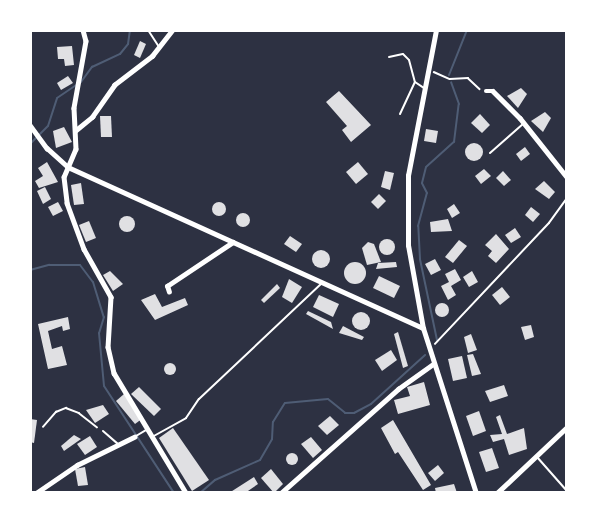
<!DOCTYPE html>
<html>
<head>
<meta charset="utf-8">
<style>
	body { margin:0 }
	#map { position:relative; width:597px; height:523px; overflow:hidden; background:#2d3142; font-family:Helvetica,sans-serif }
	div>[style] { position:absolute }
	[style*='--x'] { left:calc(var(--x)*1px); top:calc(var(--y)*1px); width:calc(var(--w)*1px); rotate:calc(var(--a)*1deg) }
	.stream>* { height:2px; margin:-1px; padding:0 1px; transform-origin:1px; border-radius:1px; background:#4f5d75 }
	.building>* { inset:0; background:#e0e0e3 }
	.round { border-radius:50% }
	.path>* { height:1.5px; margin:-0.75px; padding:0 0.75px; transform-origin:0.75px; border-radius:0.75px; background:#fff }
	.service>* { height:2px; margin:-1px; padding:0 1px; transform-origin:1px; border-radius:1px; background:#fff }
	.minor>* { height:4.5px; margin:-2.25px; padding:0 2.25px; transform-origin:2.25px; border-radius:2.25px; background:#fff }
	.tertiary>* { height:5px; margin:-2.5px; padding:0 2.5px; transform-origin:2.5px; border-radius:2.5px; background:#fff }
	span { translate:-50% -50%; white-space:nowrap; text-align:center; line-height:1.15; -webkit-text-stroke:4.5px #fff; paint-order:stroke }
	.frame { position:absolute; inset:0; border:32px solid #fff; pointer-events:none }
</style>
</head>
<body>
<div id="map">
	<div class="stream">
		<i style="--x:449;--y:75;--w:48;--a:-68.2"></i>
		<i style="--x:30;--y:144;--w:25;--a:-45"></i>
		<i style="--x:48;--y:126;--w:29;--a:-72"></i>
		<i style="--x:57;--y:98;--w:29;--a:-34"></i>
		<i style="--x:81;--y:82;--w:19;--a:-54"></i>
		<i style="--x:92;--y:67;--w:31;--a:-25"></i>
		<i style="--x:120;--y:54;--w:13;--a:-51"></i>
		<i style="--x:128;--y:44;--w:14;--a:-82"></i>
		<i style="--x:30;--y:270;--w:20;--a:-15"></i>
		<i style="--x:49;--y:265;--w:31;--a:0"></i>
		<i style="--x:80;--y:265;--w:21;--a:53"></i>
		<i style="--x:93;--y:282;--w:37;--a:73"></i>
		<i style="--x:104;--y:317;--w:17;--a:107"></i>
		<i style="--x:99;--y:333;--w:53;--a:84.6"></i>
		<i style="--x:104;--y:386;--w:128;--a:56.8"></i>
		<i style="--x:437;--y:340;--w:83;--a:-101.9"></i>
		<i style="--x:420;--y:259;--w:33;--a:-93"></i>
		<i style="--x:418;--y:226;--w:34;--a:-75"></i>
		<i style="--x:427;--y:193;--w:11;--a:-117"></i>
		<i style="--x:422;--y:183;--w:16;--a:-76"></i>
		<i style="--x:426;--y:167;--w:38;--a:-42"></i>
		<i style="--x:454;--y:142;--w:38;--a:-83"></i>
		<i style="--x:459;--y:104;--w:23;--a:-110"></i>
		<i style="--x:200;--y:493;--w:20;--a:-41"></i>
		<i style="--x:215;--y:480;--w:49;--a:-24"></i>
		<i style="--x:260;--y:460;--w:24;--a:-60"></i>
		<i style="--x:272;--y:439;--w:17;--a:-87"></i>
		<i style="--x:273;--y:422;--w:22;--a:-58"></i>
		<i style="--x:285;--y:403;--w:43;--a:-5.3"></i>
		<i style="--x:328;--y:399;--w:22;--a:39"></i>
		<i style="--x:345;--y:413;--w:9;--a:0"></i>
		<i style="--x:354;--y:413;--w:19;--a:-28"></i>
		<i style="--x:371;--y:404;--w:73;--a:-42.2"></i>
	</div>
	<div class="building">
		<i style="clip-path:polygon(140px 41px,146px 44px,140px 58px,134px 55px)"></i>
		<i style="clip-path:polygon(72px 46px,74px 65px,65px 66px,64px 59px,58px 59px,57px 47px)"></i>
		<i style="clip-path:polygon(68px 76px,73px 83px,61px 90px,57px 83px)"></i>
		<i style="clip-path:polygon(521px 88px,527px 94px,518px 108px,507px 96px)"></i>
		<i style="clip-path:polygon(339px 91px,371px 125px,351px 142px,342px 130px,347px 126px,326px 102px)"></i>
		<i style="clip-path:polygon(545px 112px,551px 118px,543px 132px,531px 121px)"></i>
		<i style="clip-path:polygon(480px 114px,490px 125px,482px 133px,471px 123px)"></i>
		<i style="clip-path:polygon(100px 116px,111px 116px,112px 137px,101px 137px)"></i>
		<i style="clip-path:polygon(64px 127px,72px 142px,56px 148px,53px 131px)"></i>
		<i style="clip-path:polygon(426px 129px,438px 131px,436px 143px,424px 141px)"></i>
		<i class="round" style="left:465px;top:143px;width:18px;height:18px"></i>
		<i style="clip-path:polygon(525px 147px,530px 154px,521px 161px,516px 154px)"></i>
		<i style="clip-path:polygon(47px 162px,58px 182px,39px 188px,35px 181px,43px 176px,38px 168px)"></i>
		<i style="clip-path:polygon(358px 162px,368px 174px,356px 184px,346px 172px)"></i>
		<i style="clip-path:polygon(484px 169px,491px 176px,481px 184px,475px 176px)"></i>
		<i style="clip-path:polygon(385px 171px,394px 173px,390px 190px,381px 187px)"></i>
		<i style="clip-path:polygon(503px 171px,511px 180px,504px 186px,496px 178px)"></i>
		<i style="clip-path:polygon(544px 181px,555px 192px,549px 199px,535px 189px)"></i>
		<i style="clip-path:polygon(81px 183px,84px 204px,74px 205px,71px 185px)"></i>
		<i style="clip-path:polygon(45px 187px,51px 199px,43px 204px,37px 191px)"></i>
		<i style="clip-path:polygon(379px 194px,386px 201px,378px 209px,371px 202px)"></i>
		<i style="clip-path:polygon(58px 202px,63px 211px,53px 216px,48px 207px)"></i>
		<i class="round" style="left:212px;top:202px;width:14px;height:14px"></i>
		<i style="clip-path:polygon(454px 204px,460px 213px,452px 218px,447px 209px)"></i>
		<i style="clip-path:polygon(531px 207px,540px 214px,533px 222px,525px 215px)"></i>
		<i class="round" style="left:236px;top:213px;width:14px;height:14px"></i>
		<i class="round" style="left:119px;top:216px;width:16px;height:16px"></i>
		<i style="clip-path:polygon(448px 219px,452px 231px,431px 232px,430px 222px)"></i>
		<i style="clip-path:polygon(89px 221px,96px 238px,86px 242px,79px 225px)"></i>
		<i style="clip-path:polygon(515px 228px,521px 237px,511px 243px,505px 235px)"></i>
		<i style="clip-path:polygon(496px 234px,509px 249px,496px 263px,488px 256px,492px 251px,485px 245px)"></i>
		<i style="clip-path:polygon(290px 236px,302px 244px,296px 252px,284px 244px)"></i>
		<i class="round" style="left:379px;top:239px;width:16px;height:16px"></i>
		<i style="clip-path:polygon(459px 240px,467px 246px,453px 263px,445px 257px)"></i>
		<i style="clip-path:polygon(368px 242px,374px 244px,381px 262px,367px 265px,362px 248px)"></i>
		<i class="round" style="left:312px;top:250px;width:18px;height:18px"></i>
		<i style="clip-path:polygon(435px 259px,441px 270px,431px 275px,425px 264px)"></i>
		<i style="clip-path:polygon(396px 262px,397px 267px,376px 269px,378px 263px)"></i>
		<i class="round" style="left:344px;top:262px;width:22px;height:22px"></i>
		<i style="clip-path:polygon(455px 269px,461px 280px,451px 286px,456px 295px,448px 300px,441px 286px,449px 282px,445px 274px)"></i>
		<i style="clip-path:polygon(110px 271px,123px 284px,113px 291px,103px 275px)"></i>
		<i style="clip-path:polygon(472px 271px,478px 282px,469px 287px,463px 277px)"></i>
		<i style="clip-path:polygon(379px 276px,400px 286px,394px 298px,373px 288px)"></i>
		<i style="clip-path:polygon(289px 279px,302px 287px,292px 303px,282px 297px)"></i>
		<i style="clip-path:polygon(277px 284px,280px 288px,264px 303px,261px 300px)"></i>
		<i style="clip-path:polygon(502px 287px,510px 297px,500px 305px,492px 295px)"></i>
		<i style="clip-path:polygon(155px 294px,162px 307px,185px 298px,188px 305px,155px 320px,141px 300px)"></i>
		<i style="clip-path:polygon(319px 295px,339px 304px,333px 317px,313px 307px)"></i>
		<i class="round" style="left:435px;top:303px;width:14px;height:14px"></i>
		<i style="clip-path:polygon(308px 311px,331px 322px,333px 329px,306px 314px)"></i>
		<i class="round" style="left:352px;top:312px;width:18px;height:18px"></i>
		<i style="clip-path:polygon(68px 317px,70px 329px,63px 331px,62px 326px,48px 331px,52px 349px,62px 346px,67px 365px,48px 369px,38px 324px)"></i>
		<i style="clip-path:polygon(531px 325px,534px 337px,525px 340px,521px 327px)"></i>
		<i style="clip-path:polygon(343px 326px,364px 337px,362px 340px,339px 333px)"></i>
		<i style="clip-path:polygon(398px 332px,408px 366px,403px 368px,394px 334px)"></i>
		<i style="clip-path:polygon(471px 334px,477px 350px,468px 353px,464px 337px)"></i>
		<i style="clip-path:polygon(391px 350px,397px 360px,382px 371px,375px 360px)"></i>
		<i style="clip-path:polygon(473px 354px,481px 374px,472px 376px,467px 355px)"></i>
		<i style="clip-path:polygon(462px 356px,467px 378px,453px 381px,448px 359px)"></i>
		<i class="round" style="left:164px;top:363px;width:12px;height:12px"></i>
		<i style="clip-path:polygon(424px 382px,430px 405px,398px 414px,394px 400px,410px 396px,407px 387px)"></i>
		<i style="clip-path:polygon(504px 385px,508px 396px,490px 402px,485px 391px)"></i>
		<i style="clip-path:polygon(139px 387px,161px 409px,154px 416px,131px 394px)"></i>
		<i style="clip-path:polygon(124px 394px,143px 418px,135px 424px,116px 401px)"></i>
		<i style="clip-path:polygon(103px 405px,109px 414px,95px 423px,86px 410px)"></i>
		<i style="clip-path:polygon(479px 411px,486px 431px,473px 436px,466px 416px)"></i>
		<i style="clip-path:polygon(500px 415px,507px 434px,524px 428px,527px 449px,509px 455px,504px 439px,493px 442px,490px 435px,502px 434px,496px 417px)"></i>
		<i style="clip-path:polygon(330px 416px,339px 425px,327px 435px,318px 426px)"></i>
		<i style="clip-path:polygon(30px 419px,37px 420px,34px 443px,30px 442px)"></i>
		<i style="clip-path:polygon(393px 420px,431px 485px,423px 490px,398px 452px,395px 454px,381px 428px)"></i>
		<i style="clip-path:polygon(173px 428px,209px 480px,192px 491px,159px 438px)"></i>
		<i style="clip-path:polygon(74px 435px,81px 439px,64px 451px,61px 446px)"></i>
		<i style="clip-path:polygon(90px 436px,97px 447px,85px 455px,77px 444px)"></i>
		<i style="clip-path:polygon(311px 437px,322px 450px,313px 458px,301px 444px)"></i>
		<i style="clip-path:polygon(492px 448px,499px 468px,486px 472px,479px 452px)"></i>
		<i class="round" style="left:286px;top:453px;width:12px;height:12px"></i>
		<i style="clip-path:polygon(438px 465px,444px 473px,435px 481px,428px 473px)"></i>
		<i style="clip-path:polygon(85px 467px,88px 485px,78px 486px,75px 469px)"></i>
		<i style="clip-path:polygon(271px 469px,283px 484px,274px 493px,261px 478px)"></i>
		<i style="clip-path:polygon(254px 477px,258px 484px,245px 493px,229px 493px)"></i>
		<i style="clip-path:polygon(454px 484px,457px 493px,436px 493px,435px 488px)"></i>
	</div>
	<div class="path">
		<i style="--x:434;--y:72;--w:17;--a:24"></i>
		<i style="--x:450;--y:79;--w:18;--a:-3"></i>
		<i style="--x:468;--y:78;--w:16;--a:43"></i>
		<i style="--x:435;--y:344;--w:166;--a:-46.7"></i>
		<i style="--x:549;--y:223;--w:31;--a:-54"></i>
		<i style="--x:43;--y:427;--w:20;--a:-49"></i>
		<i style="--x:56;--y:412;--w:11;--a:-22"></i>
		<i style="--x:66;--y:408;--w:14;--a:21"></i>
		<i style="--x:79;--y:413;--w:23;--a:38"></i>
	</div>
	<div class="service">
		<i style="--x:148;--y:30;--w:20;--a:57"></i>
		<i style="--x:389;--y:57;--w:14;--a:-12"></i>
		<i style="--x:403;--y:54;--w:8;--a:45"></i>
		<i style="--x:409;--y:60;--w:23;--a:75"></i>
		<i style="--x:415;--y:82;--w:11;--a:34"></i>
		<i style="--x:400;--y:114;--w:35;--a:-65"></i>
		<i style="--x:490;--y:153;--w:45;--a:-41.4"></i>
		<i style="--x:103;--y:431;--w:20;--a:41"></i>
		<i style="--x:136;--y:436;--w:12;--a:-31"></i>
		<i style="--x:152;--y:437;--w:39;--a:-29"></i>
		<i style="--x:186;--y:418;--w:23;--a:-56"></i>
		<i style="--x:199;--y:399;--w:169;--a:-43.3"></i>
		<i style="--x:537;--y:457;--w:45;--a:48.6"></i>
	</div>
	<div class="minor">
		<i style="--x:83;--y:30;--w:11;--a:75"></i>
		<i style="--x:86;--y:41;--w:68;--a:100.2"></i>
		<i style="--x:74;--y:108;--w:41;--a:87.2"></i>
		<i style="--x:76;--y:149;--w:30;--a:113"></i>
		<i style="--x:64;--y:177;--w:26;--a:83"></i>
		<i style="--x:67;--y:203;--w:49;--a:69.7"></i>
		<i style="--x:84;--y:249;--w:55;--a:60.6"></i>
		<i style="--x:111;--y:297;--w:50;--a:93.4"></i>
		<i style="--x:108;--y:347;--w:27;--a:77"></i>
		<i style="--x:114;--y:373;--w:140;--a:59"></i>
		<i style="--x:486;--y:91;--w:7;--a:0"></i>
		<i style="--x:493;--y:91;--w:38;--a:45"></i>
		<i style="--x:520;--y:118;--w:75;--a:51.5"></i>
		<i style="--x:30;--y:125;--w:29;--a:54"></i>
		<i style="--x:47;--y:148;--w:28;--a:42"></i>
		<i style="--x:68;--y:167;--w:390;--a:24.4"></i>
		<i style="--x:76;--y:130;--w:21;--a:-39"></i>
		<i style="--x:92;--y:117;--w:39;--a:-55"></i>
		<i style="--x:114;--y:85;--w:48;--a:-37.3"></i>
		<i style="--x:152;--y:56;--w:33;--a:-52"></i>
		<i style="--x:169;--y:292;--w:6;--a:-108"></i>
		<i style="--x:167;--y:286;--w:79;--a:-33.7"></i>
		<i style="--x:36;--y:493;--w:50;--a:-34.3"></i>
		<i style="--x:77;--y:465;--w:64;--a:-26.2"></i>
		<i style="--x:281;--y:493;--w:157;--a:-41.6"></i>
		<i style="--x:398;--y:389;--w:43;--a:-35.5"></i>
		<i style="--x:497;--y:493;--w:96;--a:-43.3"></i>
	</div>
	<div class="tertiary">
		<i style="--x:436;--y:30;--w:148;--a:100.9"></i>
		<i style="--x:408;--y:175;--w:70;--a:90"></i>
		<i style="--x:408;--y:245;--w:84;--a:79.8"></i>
		<i style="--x:423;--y:328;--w:173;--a:72.2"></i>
	</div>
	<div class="frame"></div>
</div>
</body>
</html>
